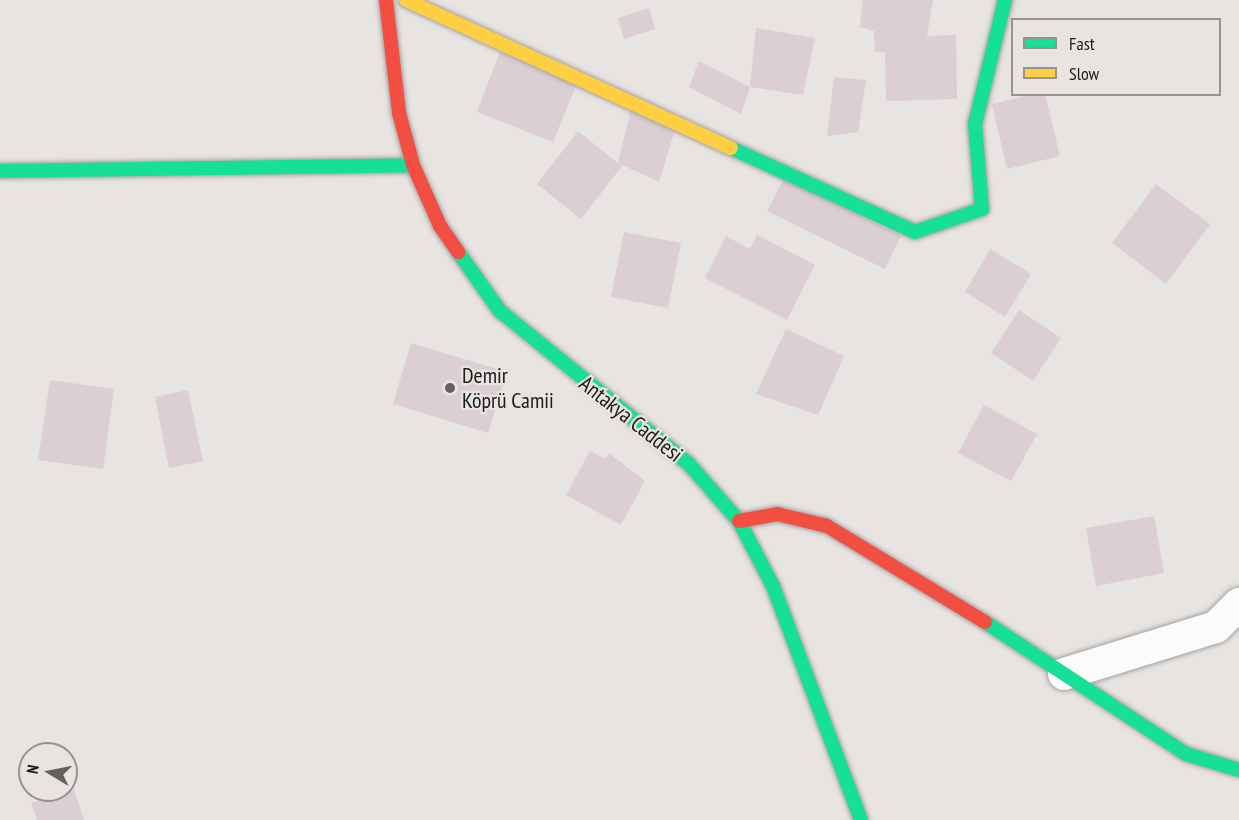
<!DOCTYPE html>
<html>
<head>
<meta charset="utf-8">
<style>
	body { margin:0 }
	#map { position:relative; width:1239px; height:820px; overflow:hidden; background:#e7e4e2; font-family:"PT Sans Narrow",sans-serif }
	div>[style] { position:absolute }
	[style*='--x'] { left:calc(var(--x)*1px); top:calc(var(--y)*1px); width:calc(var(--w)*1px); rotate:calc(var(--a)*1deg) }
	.building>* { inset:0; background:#dbced5 }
	.roads { filter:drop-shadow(0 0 2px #a5a3a2) drop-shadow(0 0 2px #a5a3a2) }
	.street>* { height:32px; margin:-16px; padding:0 16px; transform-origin:16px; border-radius:16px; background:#fbfbfb }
	.fast>* { height:14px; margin:-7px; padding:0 7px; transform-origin:7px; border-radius:7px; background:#16e098 }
	.slow>* { height:14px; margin:-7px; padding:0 7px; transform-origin:7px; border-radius:7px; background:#ffcf43 }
	.jam>* { height:14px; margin:-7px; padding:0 7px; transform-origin:7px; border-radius:7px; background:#f24e42 }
	.dots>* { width:16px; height:16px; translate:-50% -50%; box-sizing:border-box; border:3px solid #e8e4e1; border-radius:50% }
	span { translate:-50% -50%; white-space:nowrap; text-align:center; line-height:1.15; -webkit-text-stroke:4.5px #e8e4e1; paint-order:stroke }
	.poi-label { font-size:22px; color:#1c1b1a }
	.left { translate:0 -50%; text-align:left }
	.street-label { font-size:22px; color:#1c1b1a }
	.legend { position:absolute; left:1011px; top:18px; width:210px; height:78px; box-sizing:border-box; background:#e8e4e1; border:2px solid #969491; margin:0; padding:8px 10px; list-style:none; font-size:18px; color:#1c1b1a }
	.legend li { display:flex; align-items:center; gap:12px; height:30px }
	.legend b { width:30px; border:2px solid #969491 }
	.north { position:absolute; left:18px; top:742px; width:60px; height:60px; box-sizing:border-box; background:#e8e4e1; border:2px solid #969491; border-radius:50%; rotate:280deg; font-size:16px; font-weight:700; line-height:24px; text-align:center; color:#1c1b1a }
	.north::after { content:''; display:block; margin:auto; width:21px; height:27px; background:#636160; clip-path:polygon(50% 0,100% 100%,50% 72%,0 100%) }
</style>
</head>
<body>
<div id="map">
	<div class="building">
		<i style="clip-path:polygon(863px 0,933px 0,927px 36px,956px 35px,957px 99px,886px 101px,885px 53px,875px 51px,874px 31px,860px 27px)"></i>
		<i style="clip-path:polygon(649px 8px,655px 29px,624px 39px,618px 18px)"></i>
		<i style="clip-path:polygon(756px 28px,815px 38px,803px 95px,750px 87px)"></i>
		<i style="clip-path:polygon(500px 52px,577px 83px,553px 142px,477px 112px)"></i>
		<i style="clip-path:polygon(699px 61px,750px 87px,741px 114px,689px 87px)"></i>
		<i style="clip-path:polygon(834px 77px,866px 80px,858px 132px,827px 136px)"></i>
		<i style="clip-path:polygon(1033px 94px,1045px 94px,1060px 156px,1007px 169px,992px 104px)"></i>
		<i style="clip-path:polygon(632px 105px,676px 126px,659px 182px,618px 163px,622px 166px,581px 219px,537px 184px,578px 131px,618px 163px)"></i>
		<i style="clip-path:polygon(784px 178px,901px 236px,885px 269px,767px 211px)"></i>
		<i style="clip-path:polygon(1156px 184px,1210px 224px,1166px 284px,1112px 243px)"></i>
		<i style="clip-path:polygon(624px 232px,681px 243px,668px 308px,611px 297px)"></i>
		<i style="clip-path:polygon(757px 235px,815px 265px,787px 320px,705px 278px,726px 236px,750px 249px)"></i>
		<i style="clip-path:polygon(990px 249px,1031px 274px,1005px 317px,965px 292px)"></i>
		<i style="clip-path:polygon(1019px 310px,1061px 338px,1033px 381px,991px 353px)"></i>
		<i style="clip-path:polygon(786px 329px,844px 356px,818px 415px,756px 394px)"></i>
		<i style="clip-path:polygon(411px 343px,507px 372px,488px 433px,393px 404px)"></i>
		<i style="clip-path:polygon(50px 380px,114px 389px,103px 469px,38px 460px)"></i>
		<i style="clip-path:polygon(188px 390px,203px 461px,169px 468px,155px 397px)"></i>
		<i style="clip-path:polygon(984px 405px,1037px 434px,1011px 481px,958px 453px)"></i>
		<i style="clip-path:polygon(590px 451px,605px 459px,609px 453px,645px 481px,621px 525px,566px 495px)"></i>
		<i style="clip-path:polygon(1154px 516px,1164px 573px,1096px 586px,1086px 528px)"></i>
		<i style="clip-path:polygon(74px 790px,84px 820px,37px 820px,31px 803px)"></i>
	</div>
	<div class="roads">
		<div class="street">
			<i style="--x:1064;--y:674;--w:159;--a:-17.2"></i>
			<i style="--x:1216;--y:627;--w:33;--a:-45"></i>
		</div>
		<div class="fast">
			<i style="--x:731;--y:148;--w:202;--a:24.5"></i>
			<i style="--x:915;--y:232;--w:71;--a:-18.9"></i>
			<i style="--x:982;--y:209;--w:85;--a:-94.7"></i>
			<i style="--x:975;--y:124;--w:128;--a:-76.4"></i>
			<i style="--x:0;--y:171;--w:413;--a:-0.8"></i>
			<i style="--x:458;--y:252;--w:72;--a:54.6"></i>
			<i style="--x:500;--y:311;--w:242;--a:39"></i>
			<i style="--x:688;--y:463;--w:77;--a:48.7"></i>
			<i style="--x:739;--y:521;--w:73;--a:62.4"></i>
			<i style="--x:773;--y:586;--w:250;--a:69.4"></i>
			<i style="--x:985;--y:622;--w:240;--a:33.3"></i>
			<i style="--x:1186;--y:754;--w:55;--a:16.8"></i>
		</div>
		<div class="slow">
			<i style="--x:406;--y:0;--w:357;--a:24.5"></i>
		</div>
		<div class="jam">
			<i style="--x:386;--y:0;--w:114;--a:83.4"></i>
			<i style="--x:399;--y:113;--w:54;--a:74.9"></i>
			<i style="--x:413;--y:165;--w:67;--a:66.1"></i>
			<i style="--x:440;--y:226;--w:32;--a:55"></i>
			<i style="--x:739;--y:521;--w:39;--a:-10"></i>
			<i style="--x:777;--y:514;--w:51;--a:13.5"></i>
			<i style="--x:827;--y:526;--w:185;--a:31.3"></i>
		</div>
	</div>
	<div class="dots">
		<i style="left:450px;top:388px;background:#636160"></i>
	</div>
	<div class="poi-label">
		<span class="left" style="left:462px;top:388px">Demir<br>Köprü Camii</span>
	</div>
	<div class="street-label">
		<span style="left:631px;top:419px;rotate:38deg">Antakya Caddesi</span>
	</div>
	<ul class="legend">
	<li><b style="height:8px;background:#16e098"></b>Fast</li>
	<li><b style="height:8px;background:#ffcf43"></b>Slow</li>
	</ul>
	<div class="north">N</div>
</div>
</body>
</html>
